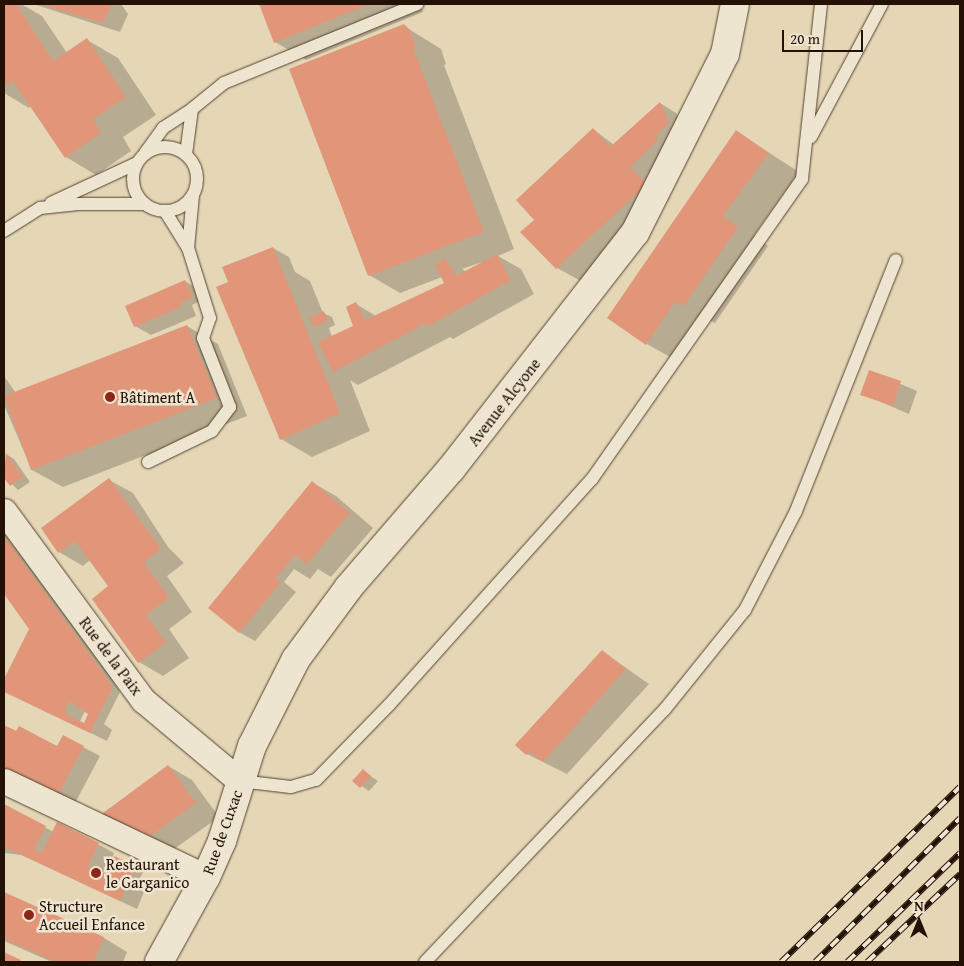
<!DOCTYPE html>
<html>
<head>
<meta charset="utf-8">
<style>
	body { margin:0 }
	#map { position:relative; width:964px; height:966px; overflow:hidden; background:#e5d7b6; font-family:"Gentium Book Plus",serif }
	div>[style] { position:absolute }
	[style*='--x'] { left:calc(var(--x)*1px); top:calc(var(--y)*1px); width:calc(var(--w)*1px); rotate:calc(var(--a)*1deg) }
	.shadow>* { inset:0; background:#0003 }
	.building>* { inset:0; background:#e1967a }
	.roads { filter:drop-shadow(0 0 1px #544231) drop-shadow(0 0 1px #544231) }
	.service>* { height:12px; margin:-6px; padding:0 6px; transform-origin:6px; border-radius:6px; background:#eee5d0 }
	.service>.ring { margin:-6px; padding:0; box-sizing:content-box; background:none; border:12px solid #eee5d0; border-radius:50% }
	.minor>* { height:25px; margin:-12.5px; padding:0 12.5px; transform-origin:12.5px; border-radius:12.5px; background:#eee5d0 }
	.tertiary>* { height:28px; margin:-14px; padding:0 14px; transform-origin:14px; border-radius:14px; background:#eee5d0 }
	.rail>* { height:5.5px; margin-top:-2.75px; transform-origin:0; background:repeating-linear-gradient(90deg,#eee5d0 0 11px,#231105 0 22px); box-sizing:border-box; border-block:1px solid #231105 }
	.dots>* { width:14px; height:14px; translate:-50% -50%; box-sizing:border-box; border:2px solid #eee5d0; border-radius:50% }
	span { translate:-50% -50%; white-space:nowrap; text-align:center; line-height:1.15; -webkit-text-stroke:5px #eee5d0; paint-order:stroke }
	.poi-label { font-size:16px; color:#231105 }
	.left { translate:0 -50%; text-align:left }
	.street-label { font-size:16px; color:#231105 }
	.frame { position:absolute; inset:0; border:5px solid #231105; pointer-events:none }
	.north { position:absolute; left:894px; top:896px; width:50px; height:50px; -webkit-text-stroke:4px #eee5d0; paint-order:stroke; rotate:0deg; font-size:14px; font-weight:700; line-height:20px; text-align:center; color:#231105 }
	.north::after { content:''; display:block; margin:auto; width:18px; height:22px; background:#231105; clip-path:polygon(50% 0,100% 100%,50% 72%,0 100%) }
	.scale { position:absolute; left:782px; top:30px; width:81px; height:22px; box-sizing:border-box; border:2px solid #231105; border-top:0; padding-left:6px; font-size:15px; line-height:18px; white-space:nowrap; color:#231105; -webkit-text-stroke:4px #eee5d0; paint-order:stroke }
</style>
</head>
<body>
<div id="map">
	<div class="shadow">
		<i style="clip-path:polygon(4px 4px,21px 4px,42px 16px,67px 53px,87px 40px,118px 58px,156px 115px,123px 137px,131px 151px,96px 175px,66px 157px,32px 106px,29px 108px,4px 93px)"></i>
		<i style="clip-path:polygon(33px 4px,121px 4px,128px 14px,120px 32px)"></i>
		<i style="clip-path:polygon(260px 4px,420px 4px,423px 12px,306px 60px,275px 42px)"></i>
		<i style="clip-path:polygon(evenodd,404px 26px,441px 49px,446px 64px,444px 65px,514px 249px,498px 256px,521px 269px,534px 294px,453px 339px,450px 337px,358px 385px,350px 380px,370px 431px,312px 457px,281px 439px,231px 282px,273px 248px,289px 257px,295px 272px,310px 281px,323px 313px,332px 317px,335px 325px,329px 328px,332px 337px,355px 326px,356px 304px,376px 316px,446px 284px,442px 277px,400px 293px,369px 275px,404px 26px,482px 262px,467px 272px,462px 269px,482px 262px)"></i>
		<i style="clip-path:polygon(660px 103px,676px 113px,685px 133px,674px 149px,647px 175px,670px 198px,581px 281px,557px 268px,535px 220px,593px 129px,614px 145px)"></i>
		<i style="clip-path:polygon(737px 132px,799px 172px,754px 235px,768px 246px,715px 323px,707px 319px,677px 361px,647px 344px)"></i>
		<i style="clip-path:polygon(185px 281px,193px 286px,200px 301px,192px 305px,196px 316px,151px 335px,135px 326px)"></i>
		<i style="clip-path:polygon(187px 326px,218px 344px,247px 416px,63px 487px,32px 470px,4px 405px,4px 376px,16px 393px)"></i>
		<i style="clip-path:polygon(870px 371px,917px 391px,909px 414px,862px 394px)"></i>
		<i style="clip-path:polygon(6px 454px,14px 459px,30px 482px,18px 490px,4px 476px)"></i>
		<i style="clip-path:polygon(109px 480px,133px 493px,168px 547px,184px 563px,167px 576px,192px 612px,169px 629px,189px 658px,163px 676px,139px 662px,93px 599px,110px 587px,90px 560px,83px 566px,59px 552px)"></i>
		<i style="clip-path:polygon(313px 483px,336px 496px,373px 528px,331px 577px,318px 569px,310px 579px,294px 569px,284px 582px,296px 592px,255px 641px,239px 632px)"></i>
		<i style="clip-path:polygon(evenodd,4px 518px,116px 679px,114px 683px,120px 692px,104px 724px,112px 730px,107px 741px,4px 691px,4px 682px,31px 629px,4px 591px,4px 518px,85px 711px,90px 714px,85px 724px,80px 721px,85px 711px)"></i>
		<i style="clip-path:polygon(602px 651px,649px 684px,567px 774px,527px 754px,516px 745px)"></i>
		<i style="clip-path:polygon(4px 726px,58px 748px,64px 737px,100px 756px,75px 803px,4px 768px)"></i>
		<i style="clip-path:polygon(168px 766px,192px 780px,219px 817px,170px 852px,101px 815px)"></i>
		<i style="clip-path:polygon(363px 771px,378px 781px,369px 791px,354px 781px)"></i>
		<i style="clip-path:polygon(4px 806px,54px 832px,98px 844px,114px 853px,106px 872px,114px 875px,115px 858px,143px 872px,136px 887px,144px 892px,137px 909px,22px 855px,4px 853px)"></i>
		<i style="clip-path:polygon(4px 894px,104px 938px,127px 952px,123px 962px,52px 962px,4px 941px)"></i>
	</div>
	<div class="building">
		<i style="clip-path:polygon(4px 4px,16px 4px,53px 61px,87px 38px,126px 97px,93px 119px,101px 133px,65px 158px,13px 81px,4px 87px)"></i>
		<i style="clip-path:polygon(39px 4px,112px 4px,103px 23px)"></i>
		<i style="clip-path:polygon(259px 4px,369px 4px,274px 43px)"></i>
		<i style="clip-path:polygon(404px 24px,410px 30px,416px 47px,413px 48px,484px 232px,368px 276px,289px 69px)"></i>
		<i style="clip-path:polygon(660px 102px,669px 123px,655px 136px,659px 139px,630px 167px,647px 184px,556px 269px,520px 232px,534px 220px,516px 200px,593px 128px,610px 147px)"></i>
		<i style="clip-path:polygon(736px 130px,769px 153px,723px 216px,738px 227px,684px 306px,675px 302px,646px 345px,607px 318px)"></i>
		<i style="clip-path:polygon(273px 247px,340px 413px,280px 440px,216px 287px,228px 282px,222px 267px)"></i>
		<i style="clip-path:polygon(497px 254px,511px 280px,429px 326px,427px 323px,333px 372px,318px 342px,353px 326px,346px 307px,356px 302px,365px 320px,444px 283px,435px 265px,445px 258px,456px 276px)"></i>
		<i style="clip-path:polygon(185px 280px,193px 297px,180px 303px,181px 307px,134px 327px,125px 306px)"></i>
		<i style="clip-path:polygon(324px 311px,328px 320px,314px 327px,309px 318px)"></i>
		<i style="clip-path:polygon(187px 325px,217px 398px,31px 470px,4px 396px)"></i>
		<i style="clip-path:polygon(869px 370px,901px 381px,893px 406px,860px 395px)"></i>
		<i style="clip-path:polygon(6px 453px,23px 477px,10px 486px,4px 478px)"></i>
		<i style="clip-path:polygon(109px 478px,161px 549px,144px 562px,169px 598px,146px 615px,166px 643px,138px 663px,92px 599px,108px 586px,75px 541px,58px 553px,41px 528px)"></i>
		<i style="clip-path:polygon(312px 481px,350px 513px,307px 564px,295px 555px,276px 578px,281px 582px,239px 633px,208px 608px)"></i>
		<i style="clip-path:polygon(evenodd,4px 536px,113px 687px,90px 733px,4px 692px,4px 679px,29px 629px,4px 594px,4px 536px,69px 701px,88px 714px,84px 723px,68px 716px,65px 711px,69px 701px)"></i>
		<i style="clip-path:polygon(602px 650px,626px 669px,543px 762px,530px 752px,526px 755px,515px 745px)"></i>
		<i style="clip-path:polygon(4px 725px,16px 731px,19px 726px,57px 746px,63px 735px,84px 746px,58px 795px,4px 768px)"></i>
		<i style="clip-path:polygon(168px 765px,196px 803px,146px 839px,99px 816px)"></i>
		<i style="clip-path:polygon(363px 769px,371px 776px,360px 788px,352px 781px)"></i>
		<i style="clip-path:polygon(4px 804px,46px 826px,34px 849px,42px 853px,57px 822px,99px 843px,88px 866px,107px 871px,114px 856px,136px 866px,120px 901px,4px 847px)"></i>
		<i style="clip-path:polygon(4px 892px,104px 937px,93px 962px,56px 962px,4px 939px)"></i>
		<i style="clip-path:polygon(4px 952px,21px 960px,20px 962px,4px 962px)"></i>
	</div>
	<div class="roads">
		<div class="service">
			<i style="--x:811;--y:137;--w:151;--a:-61.9"></i>
			<i class="ring" style="left:133px;top:147px;width:52px;height:52px"></i>
			<i style="--x:145;--y:153;--w:31;--a:-54"></i>
			<i style="--x:163;--y:128;--w:35;--a:-33"></i>
			<i style="--x:186;--y:154;--w:45;--a:-82.4"></i>
			<i style="--x:192;--y:109;--w:41;--a:-39.1"></i>
			<i style="--x:224;--y:83;--w:209;--a:-22.2"></i>
			<i style="--x:51;--y:203;--w:95;--a:-24.9"></i>
			<i style="--x:4;--y:231;--w:43;--a:-32.6"></i>
			<i style="--x:40;--y:208;--w:36;--a:-6"></i>
			<i style="--x:76;--y:204;--w:69;--a:0"></i>
			<i style="--x:188;--y:248;--w:53;--a:-84.6"></i>
			<i style="--x:148;--y:462;--w:71;--a:-25.8"></i>
			<i style="--x:212;--y:431;--w:30;--a:-53"></i>
			<i style="--x:230;--y:407;--w:74;--a:-111.4"></i>
			<i style="--x:203;--y:338;--w:21;--a:-71"></i>
			<i style="--x:210;--y:318;--w:73;--a:-107.4"></i>
			<i style="--x:188;--y:248;--w:44;--a:-121.9"></i>
			<i style="--x:240;--y:781;--w:51;--a:6.7"></i>
			<i style="--x:291;--y:787;--w:26;--a:-16"></i>
			<i style="--x:316;--y:780;--w:105;--a:-45.8"></i>
			<i style="--x:389;--y:705;--w:304;--a:-48.1"></i>
			<i style="--x:592;--y:479;--w:366;--a:-55"></i>
			<i style="--x:802;--y:179;--w:176;--a:-83.8"></i>
			<i style="--x:425;--y:962;--w:349;--a:-46.5"></i>
			<i style="--x:665;--y:709;--w:127;--a:-51.1"></i>
			<i style="--x:745;--y:610;--w:111;--a:-62.7"></i>
			<i style="--x:796;--y:511;--w:270;--a:-68.3"></i>
		</div>
		<div class="minor">
			<i style="--x:4;--y:511;--w:235;--a:53.7"></i>
			<i style="--x:143;--y:700;--w:126;--a:39.9"></i>
			<i style="--x:4;--y:781;--w:224;--a:25.4"></i>
		</div>
		<div class="tertiary">
			<i style="--x:159;--y:962;--w:97;--a:-61.1"></i>
			<i style="--x:206;--y:877;--w:39;--a:-66"></i>
			<i style="--x:222;--y:841;--w:100;--a:-72.5"></i>
			<i style="--x:252;--y:746;--w:97;--a:-63.2"></i>
			<i style="--x:296;--y:659;--w:89;--a:-53.6"></i>
			<i style="--x:349;--y:587;--w:156;--a:-49.2"></i>
			<i style="--x:451;--y:469;--w:299;--a:-52.1"></i>
			<i style="--x:635;--y:233;--w:200;--a:-63.3"></i>
			<i style="--x:725;--y:54;--w:51;--a:-78.7"></i>
		</div>
	</div>
	<div class="rail">
		<i style="--x:781;--y:962;--w:250;--a:-44.4"></i>
		<i style="--x:815;--y:962;--w:204;--a:-44.8"></i>
		<i style="--x:847;--y:962;--w:157;--a:-44"></i>
		<i style="--x:867;--y:962;--w:128;--a:-43.4"></i>
	</div>
	<div class="dots">
		<i style="left:110px;top:397px;background:#8f2418"></i>
		<i style="left:96px;top:873px;background:#8f2418"></i>
		<i style="left:29px;top:915px;background:#8f2418"></i>
	</div>
	<div class="poi-label">
		<span class="left" style="left:120px;top:397px">Bâtiment A</span>
		<span class="left" style="left:106px;top:873px">Restaurant<br>le Garganico</span>
		<span class="left" style="left:39px;top:915px">Structure<br>Accueil Enfance</span>
	</div>
	<div class="street-label">
		<span style="left:504px;top:402px;rotate:-52deg">Avenue Alcyone</span>
		<span style="left:111px;top:656px;rotate:53deg">Rue de la Paix</span>
		<span style="left:222px;top:832px;rotate:-70deg">Rue de Cuxac</span>
	</div>
	<div class="frame"></div>
	<div class="north">N</div>
	<div class="scale">20 m</div>
</div>
</body>
</html>
